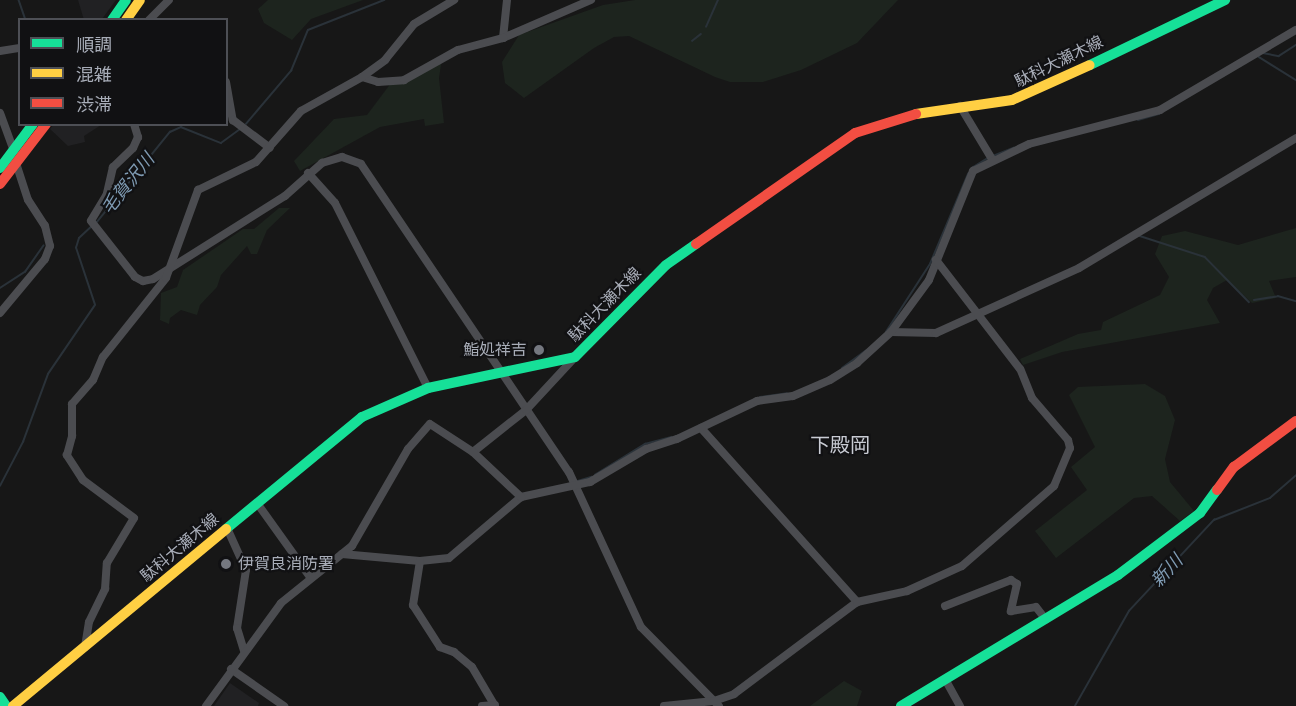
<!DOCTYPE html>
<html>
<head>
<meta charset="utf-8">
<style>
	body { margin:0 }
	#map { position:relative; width:1296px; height:706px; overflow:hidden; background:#171717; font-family:Figtree,"Noto Sans JP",sans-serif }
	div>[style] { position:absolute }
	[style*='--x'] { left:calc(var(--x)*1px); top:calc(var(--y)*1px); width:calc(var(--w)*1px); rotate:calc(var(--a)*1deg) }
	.built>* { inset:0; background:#212123 }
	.green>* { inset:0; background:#1d241e }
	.stream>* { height:1.5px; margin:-0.75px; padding:0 0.75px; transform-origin:0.75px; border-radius:0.75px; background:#2a3239 }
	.street>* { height:8px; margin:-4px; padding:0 4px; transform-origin:4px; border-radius:4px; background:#4b4c50 }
	.fast>* { height:10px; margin:-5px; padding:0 5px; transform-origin:5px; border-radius:5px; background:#16e098 }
	.slow>* { height:10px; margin:-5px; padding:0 5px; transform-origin:5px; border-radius:5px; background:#ffcf43 }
	.jam>* { height:10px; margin:-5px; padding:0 5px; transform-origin:5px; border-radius:5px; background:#f24e42 }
	.dots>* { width:16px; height:16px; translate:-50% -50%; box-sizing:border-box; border:3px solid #111113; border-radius:50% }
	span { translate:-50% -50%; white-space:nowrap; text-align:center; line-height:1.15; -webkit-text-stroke:4.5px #111113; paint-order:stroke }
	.street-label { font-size:16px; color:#a8adb8 }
	.poi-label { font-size:16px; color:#a8adb8 }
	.right { translate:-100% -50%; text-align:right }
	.left { translate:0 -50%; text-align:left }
	.water-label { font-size:18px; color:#7f9bb3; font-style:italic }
	.quarter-label { font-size:20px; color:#c9ccd4 }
	.legend { position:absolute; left:18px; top:18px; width:210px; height:108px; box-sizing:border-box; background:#111113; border:2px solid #4d4f55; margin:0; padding:8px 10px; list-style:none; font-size:18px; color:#a8adb8 }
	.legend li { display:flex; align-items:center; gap:12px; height:30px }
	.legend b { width:30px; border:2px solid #4d4f55 }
</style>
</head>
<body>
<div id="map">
	<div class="built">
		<i style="clip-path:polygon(78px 0,116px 0,102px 19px,84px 20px)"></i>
		<i style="clip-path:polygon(53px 125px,101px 125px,84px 136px,85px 142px,68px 146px,50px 129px)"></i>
		<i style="clip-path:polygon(230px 683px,259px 703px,258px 706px,214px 706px)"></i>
	</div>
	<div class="green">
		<i style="clip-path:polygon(268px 0,363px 0,311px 19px,292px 40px,264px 23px,258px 9px)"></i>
		<i style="clip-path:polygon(635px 0,898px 0,857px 43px,801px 70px,763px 82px,730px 82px,715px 77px,629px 36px,614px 37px,594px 48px,524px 98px,505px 83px,502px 62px,519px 35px,603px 5px)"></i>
		<i style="clip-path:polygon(442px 58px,439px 78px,444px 123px,425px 126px,424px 119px,380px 127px,300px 171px,294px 161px,334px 119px,367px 115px,391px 83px)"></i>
		<i style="clip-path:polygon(279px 208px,290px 208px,267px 230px,257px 254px,251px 254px,247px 246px,221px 275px,217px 287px,200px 305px,197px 315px,181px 310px,170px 318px,169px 324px,160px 320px,161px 293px,177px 287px,183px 270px,243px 229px,254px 229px)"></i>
		<i style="clip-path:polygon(1296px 228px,1296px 277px,1269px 281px,1276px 298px,1252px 303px,1227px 280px,1213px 288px,1207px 300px,1220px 323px,1062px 352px,1023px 365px,1020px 359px,1078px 334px,1101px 330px,1103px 322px,1160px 295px,1169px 277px,1155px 254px,1162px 236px,1185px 231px,1238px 245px)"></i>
		<i style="clip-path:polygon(1145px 384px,1165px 396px,1175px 420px,1165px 459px,1170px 482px,1194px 511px,1180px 521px,1152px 496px,1134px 498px,1056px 558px,1035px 531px,1087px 490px,1071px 467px,1095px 447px,1069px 395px,1078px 387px)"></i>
		<i style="clip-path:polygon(844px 681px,862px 691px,857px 706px,810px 706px)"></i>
	</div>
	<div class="stream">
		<i style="--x:19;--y:0;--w:21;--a:71"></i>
		<i style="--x:706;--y:27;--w:30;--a:-66"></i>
		<i style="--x:692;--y:41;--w:11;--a:-38"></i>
		<i style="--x:1263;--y:53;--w:16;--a:11"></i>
		<i style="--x:1279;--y:56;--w:20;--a:-33"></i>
		<i style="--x:1259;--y:57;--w:44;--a:31.9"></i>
		<i style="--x:1138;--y:120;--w:22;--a:-16"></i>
		<i style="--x:246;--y:124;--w:70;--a:-49.7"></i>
		<i style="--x:291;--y:71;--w:44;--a:-67.5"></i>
		<i style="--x:308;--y:30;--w:82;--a:-21.5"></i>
		<i style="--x:993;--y:156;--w:22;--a:-22"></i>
		<i style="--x:972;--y:168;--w:19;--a:-32"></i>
		<i style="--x:97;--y:222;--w:116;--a:-51"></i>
		<i style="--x:170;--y:132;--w:12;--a:-24"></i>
		<i style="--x:181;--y:127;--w:43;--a:21.8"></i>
		<i style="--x:221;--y:143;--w:24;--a:-36"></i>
		<i style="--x:1140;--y:236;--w:68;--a:17.9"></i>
		<i style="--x:1205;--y:257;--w:63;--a:45.6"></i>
		<i style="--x:0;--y:288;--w:30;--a:-33"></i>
		<i style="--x:25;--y:272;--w:32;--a:-55"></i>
		<i style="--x:1254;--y:300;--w:24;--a:-9"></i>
		<i style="--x:1278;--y:296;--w:19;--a:16"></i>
		<i style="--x:886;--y:332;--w:81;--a:-57.1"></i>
		<i style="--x:930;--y:264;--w:98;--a:-67.1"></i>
		<i style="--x:842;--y:368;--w:29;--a:-36"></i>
		<i style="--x:760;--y:397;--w:27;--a:-8"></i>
		<i style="--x:595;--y:475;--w:59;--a:-31.8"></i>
		<i style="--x:645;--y:444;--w:27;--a:-15"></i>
		<i style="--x:578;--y:481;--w:14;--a:-17"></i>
		<i style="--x:0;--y:486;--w:50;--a:-62.4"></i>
		<i style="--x:23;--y:442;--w:72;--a:-69.8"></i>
		<i style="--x:48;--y:374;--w:83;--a:-55.7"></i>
		<i style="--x:95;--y:305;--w:60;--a:-108.4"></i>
		<i style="--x:76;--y:248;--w:10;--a:-73"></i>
		<i style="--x:79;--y:238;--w:16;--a:-43"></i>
		<i style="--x:1075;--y:706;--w:109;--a:-60.4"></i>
		<i style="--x:1129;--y:611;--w:125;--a:-47"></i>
		<i style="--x:1214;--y:520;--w:60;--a:-21.4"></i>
		<i style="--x:1270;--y:498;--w:35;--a:-41"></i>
	</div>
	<div class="street">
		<i style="--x:507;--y:0;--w:38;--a:96"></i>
		<i style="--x:503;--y:38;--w:96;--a:-23.4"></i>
		<i style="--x:149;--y:20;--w:28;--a:-45"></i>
		<i style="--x:0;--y:51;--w:20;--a:-9"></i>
		<i style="--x:362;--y:77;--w:17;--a:17"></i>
		<i style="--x:378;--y:82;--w:26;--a:-4"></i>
		<i style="--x:404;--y:80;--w:62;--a:-29.1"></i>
		<i style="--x:458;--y:50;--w:47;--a:-14.9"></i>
		<i style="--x:226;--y:82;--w:39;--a:80"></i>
		<i style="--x:233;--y:120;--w:46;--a:37.1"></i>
		<i style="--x:960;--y:106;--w:62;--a:58.9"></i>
		<i style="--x:0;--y:113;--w:40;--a:69.8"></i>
		<i style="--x:134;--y:124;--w:14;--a:73"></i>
		<i style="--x:138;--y:137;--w:12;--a:114"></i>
		<i style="--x:133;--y:148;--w:28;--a:136"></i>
		<i style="--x:113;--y:167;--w:28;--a:103"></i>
		<i style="--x:107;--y:194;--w:31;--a:121"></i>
		<i style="--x:91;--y:221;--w:71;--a:51.8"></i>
		<i style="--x:135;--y:277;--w:9;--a:27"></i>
		<i style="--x:143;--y:281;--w:10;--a:-11"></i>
		<i style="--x:153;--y:279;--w:156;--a:-32.2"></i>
		<i style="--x:285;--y:196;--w:50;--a:-41.7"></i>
		<i style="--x:322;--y:163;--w:21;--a:-17"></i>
		<i style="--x:342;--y:157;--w:20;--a:20"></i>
		<i style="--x:361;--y:164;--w:372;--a:56"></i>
		<i style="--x:569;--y:472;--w:171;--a:65.1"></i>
		<i style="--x:641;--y:627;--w:111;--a:45.4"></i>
		<i style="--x:308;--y:173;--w:40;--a:48"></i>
		<i style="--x:335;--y:203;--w:207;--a:63.3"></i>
		<i style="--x:0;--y:313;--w:70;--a:-50.2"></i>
		<i style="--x:45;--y:259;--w:14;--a:-69"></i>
		<i style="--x:50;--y:246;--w:21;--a:-104"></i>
		<i style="--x:45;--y:226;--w:31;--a:-123"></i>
		<i style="--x:28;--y:200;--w:39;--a:-108"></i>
		<i style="--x:891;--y:332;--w:45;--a:1.3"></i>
		<i style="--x:936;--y:333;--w:157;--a:-24.4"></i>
		<i style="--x:1079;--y:268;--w:253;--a:-30.9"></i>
		<i style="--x:701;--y:428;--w:234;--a:48.1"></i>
		<i style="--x:473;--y:452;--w:68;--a:-38.4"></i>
		<i style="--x:526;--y:410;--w:72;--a:-47.2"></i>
		<i style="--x:257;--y:503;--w:91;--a:54.4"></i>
		<i style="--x:227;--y:528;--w:46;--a:65.7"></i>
		<i style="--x:246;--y:570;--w:59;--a:98.8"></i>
		<i style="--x:237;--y:628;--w:24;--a:73"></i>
		<i style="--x:342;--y:554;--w:78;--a:5.1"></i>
		<i style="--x:420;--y:561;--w:29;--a:-6"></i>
		<i style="--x:449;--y:558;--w:94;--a:-40.3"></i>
		<i style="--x:521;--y:497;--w:71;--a:-12.3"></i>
		<i style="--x:590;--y:482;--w:65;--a:-30.5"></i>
		<i style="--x:646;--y:449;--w:33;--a:-18"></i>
		<i style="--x:677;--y:439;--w:89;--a:-25.4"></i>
		<i style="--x:757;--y:401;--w:36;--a:-8"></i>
		<i style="--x:793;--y:396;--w:40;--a:-23.4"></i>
		<i style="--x:830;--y:380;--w:32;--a:-32"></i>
		<i style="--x:857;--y:363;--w:46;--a:-42.4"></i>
		<i style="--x:891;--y:332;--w:64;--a:-53.8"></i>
		<i style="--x:929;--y:280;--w:118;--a:-68"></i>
		<i style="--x:973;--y:171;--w:62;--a:-25.7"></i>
		<i style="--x:1029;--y:144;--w:135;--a:-14.5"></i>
		<i style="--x:1160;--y:110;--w:158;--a:-30.5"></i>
		<i style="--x:420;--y:561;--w:45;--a:99"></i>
		<i style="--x:413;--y:605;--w:50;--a:57.3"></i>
		<i style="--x:440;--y:647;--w:15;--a:20"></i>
		<i style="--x:454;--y:652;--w:23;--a:40"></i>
		<i style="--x:472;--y:667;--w:45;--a:59.5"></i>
		<i style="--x:945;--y:606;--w:71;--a:-21.5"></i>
		<i style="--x:1011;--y:580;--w:7;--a:34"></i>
		<i style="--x:1017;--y:584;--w:28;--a:103"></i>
		<i style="--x:1011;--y:611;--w:25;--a:-9"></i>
		<i style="--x:1036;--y:607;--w:16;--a:52"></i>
		<i style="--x:85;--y:647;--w:25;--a:-81"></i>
		<i style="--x:89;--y:622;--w:37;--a:-64"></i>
		<i style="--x:105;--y:589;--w:26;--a:-86"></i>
		<i style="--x:107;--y:563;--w:52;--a:-59"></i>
		<i style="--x:134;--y:518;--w:64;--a:-143.3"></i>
		<i style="--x:83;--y:480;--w:30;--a:-123"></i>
		<i style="--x:67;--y:455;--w:20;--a:-75"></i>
		<i style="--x:72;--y:436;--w:32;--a:-90"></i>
		<i style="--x:72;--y:404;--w:32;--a:-49"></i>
		<i style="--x:93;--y:380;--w:25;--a:-67"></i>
		<i style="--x:103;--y:357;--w:101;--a:-51.4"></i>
		<i style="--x:166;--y:278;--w:94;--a:-70"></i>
		<i style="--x:198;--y:190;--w:64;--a:-25.8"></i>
		<i style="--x:256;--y:162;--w:68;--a:-48.6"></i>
		<i style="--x:301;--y:111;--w:70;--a:-29.1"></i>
		<i style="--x:362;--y:77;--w:29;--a:-36"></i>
		<i style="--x:385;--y:60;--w:46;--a:-51.1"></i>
		<i style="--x:414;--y:24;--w:47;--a:-31"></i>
		<i style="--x:231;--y:669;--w:65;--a:34.9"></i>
		<i style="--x:945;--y:679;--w:31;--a:61"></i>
		<i style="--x:206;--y:706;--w:127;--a:-53.9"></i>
		<i style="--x:281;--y:603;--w:91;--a:-38.8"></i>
		<i style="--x:352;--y:546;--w:112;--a:-60"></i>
		<i style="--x:408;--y:449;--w:33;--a:-49"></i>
		<i style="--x:430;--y:424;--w:51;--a:33.1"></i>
		<i style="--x:473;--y:452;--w:66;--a:43.2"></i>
		<i style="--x:482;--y:706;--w:13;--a:-4"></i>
		<i style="--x:664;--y:706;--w:50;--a:-5.7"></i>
		<i style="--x:714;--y:701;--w:21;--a:-19"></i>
		<i style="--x:734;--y:694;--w:154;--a:-36.8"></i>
		<i style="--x:857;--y:602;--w:51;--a:-12.4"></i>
		<i style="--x:907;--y:591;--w:60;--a:-24.4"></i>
		<i style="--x:962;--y:566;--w:122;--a:-41"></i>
		<i style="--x:1054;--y:486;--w:41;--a:-67.2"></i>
		<i style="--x:1070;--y:448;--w:8;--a:-104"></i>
		<i style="--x:1068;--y:440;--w:55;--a:-130.6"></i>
		<i style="--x:1032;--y:398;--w:31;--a:-112"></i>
		<i style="--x:1020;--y:369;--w:138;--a:-127.6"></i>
	</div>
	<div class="fast">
		<i style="--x:112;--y:20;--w:24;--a:-55"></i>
		<i style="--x:1090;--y:65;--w:150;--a:-25.7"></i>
		<i style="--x:0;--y:168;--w:55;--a:-53.1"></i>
		<i style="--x:226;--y:529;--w:176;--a:-39.5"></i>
		<i style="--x:362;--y:417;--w:72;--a:-23.7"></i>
		<i style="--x:428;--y:388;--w:150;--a:-11.9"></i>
		<i style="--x:575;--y:357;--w:129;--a:-45.3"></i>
		<i style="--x:666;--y:265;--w:37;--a:-35"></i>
		<i style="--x:0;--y:697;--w:11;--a:56"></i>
		<i style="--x:901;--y:706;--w:253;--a:-31.1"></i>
		<i style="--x:1118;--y:575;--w:103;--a:-37.1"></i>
		<i style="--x:1200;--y:513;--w:29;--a:-54"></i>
	</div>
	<div class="slow">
		<i style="--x:126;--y:20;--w:24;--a:-55"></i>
		<i style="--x:916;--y:114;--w:97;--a:-8.3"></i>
		<i style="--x:1012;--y:100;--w:85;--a:-24.2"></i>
		<i style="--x:13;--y:706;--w:277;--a:-39.7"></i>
	</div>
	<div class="jam">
		<i style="--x:0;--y:184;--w:76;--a:-52.5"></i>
		<i style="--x:696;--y:244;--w:194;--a:-34.9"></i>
		<i style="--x:855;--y:133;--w:64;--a:-17.3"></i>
		<i style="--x:1217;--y:490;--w:29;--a:-54"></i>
		<i style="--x:1234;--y:467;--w:77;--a:-36.6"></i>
	</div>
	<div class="dots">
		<i style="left:539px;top:350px;background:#757880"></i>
		<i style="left:226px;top:564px;background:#757880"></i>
	</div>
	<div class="street-label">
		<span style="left:1059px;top:62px;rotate:-26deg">駄科大瀬木線</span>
		<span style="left:605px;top:305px;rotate:-46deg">駄科大瀬木線</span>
		<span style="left:180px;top:548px;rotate:-40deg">駄科大瀬木線</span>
	</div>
	<div class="poi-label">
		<span class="right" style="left:527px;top:350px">鮨処祥吉</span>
		<span class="left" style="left:238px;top:564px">伊賀良消防署</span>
	</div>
	<div class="water-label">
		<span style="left:128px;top:184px;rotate:-51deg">毛賀沢川</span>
		<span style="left:1167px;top:571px;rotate:-47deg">新川</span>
	</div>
	<div class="quarter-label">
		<span style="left:840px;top:445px">下殿岡</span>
	</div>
	<ul class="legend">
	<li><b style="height:8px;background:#16e098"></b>順調</li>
	<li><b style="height:8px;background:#ffcf43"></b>混雑</li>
	<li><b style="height:8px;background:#f24e42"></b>渋滞</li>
	</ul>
</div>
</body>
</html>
